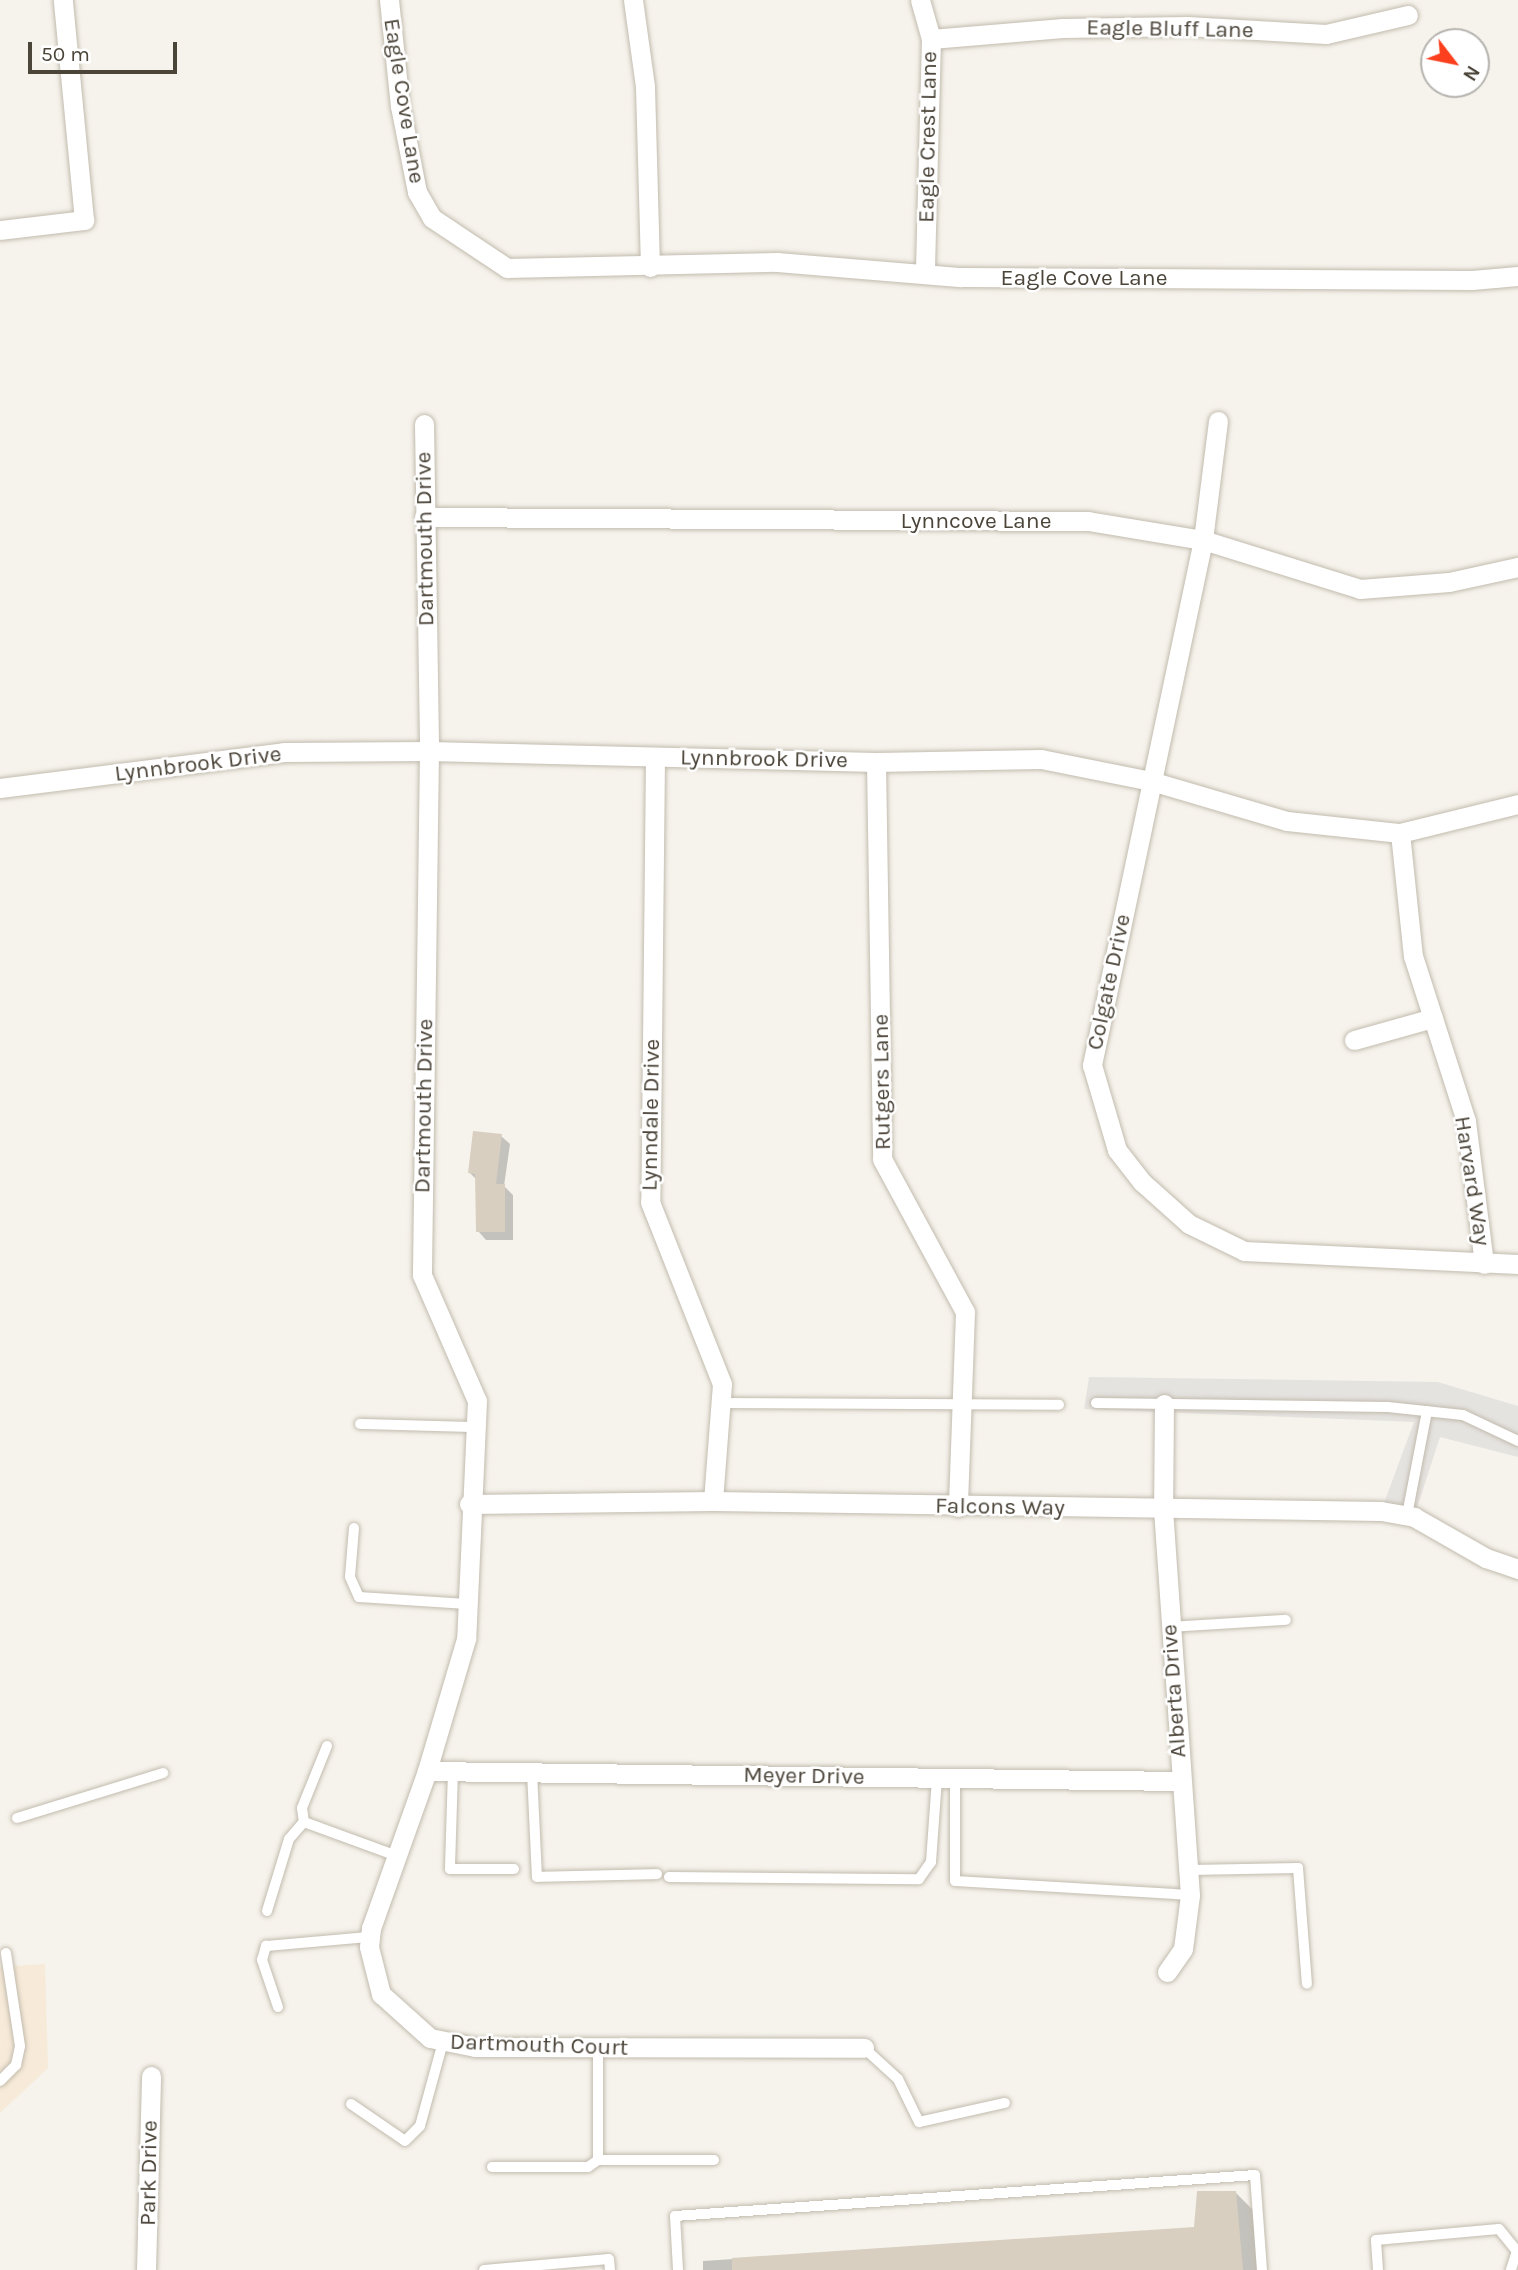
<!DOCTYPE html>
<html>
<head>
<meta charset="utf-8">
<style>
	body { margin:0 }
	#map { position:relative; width:1518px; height:2270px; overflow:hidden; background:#f6f3ec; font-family:Karla,sans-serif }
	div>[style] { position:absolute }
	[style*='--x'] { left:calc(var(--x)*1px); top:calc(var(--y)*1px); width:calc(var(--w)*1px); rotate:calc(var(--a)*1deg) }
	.commercial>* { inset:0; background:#f7ead8 }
	.parking>* { inset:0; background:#e5e3e0 }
	.shadow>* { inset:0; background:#0003 }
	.building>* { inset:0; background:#d8cfc1 }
	.roads { filter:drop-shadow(0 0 2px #c2bbae) drop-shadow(0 0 2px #c2bbae) }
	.service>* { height:10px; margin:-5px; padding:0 5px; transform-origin:5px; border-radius:5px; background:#fff }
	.minor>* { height:19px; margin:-9.5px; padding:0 9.5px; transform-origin:9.5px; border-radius:9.5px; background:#fff }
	span { translate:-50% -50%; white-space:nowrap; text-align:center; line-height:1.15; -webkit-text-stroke:5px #fff; paint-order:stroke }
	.street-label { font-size:23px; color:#4b4439 }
	.north { position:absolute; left:1420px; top:28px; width:70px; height:70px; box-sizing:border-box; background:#fff; border:2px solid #b7b4b0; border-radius:50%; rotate:122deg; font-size:19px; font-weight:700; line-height:28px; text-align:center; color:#4b4439 }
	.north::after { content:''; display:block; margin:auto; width:24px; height:32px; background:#fc3f1d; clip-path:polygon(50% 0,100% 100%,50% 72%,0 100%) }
	.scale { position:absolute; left:28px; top:42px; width:149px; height:32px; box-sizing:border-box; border:4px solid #4b4439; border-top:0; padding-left:9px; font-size:21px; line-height:24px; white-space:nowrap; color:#4b4439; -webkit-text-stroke:5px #fff; paint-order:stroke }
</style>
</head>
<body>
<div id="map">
	<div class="commercial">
		<i style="clip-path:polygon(45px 1964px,48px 2068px,0 2113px,0 1967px)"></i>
	</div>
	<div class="parking">
		<i style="clip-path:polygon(1089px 1377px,1438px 1382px,1518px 1406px,1518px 1457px,1440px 1437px,1414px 1517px,1381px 1511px,1414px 1422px,1084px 1409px)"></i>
	</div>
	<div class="shadow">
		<i style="clip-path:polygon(501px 1136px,510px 1144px,504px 1186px,513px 1195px,513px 1240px,486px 1240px,478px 1231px,477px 1180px,470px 1173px)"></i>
		<i style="clip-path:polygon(1236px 2193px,1254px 2211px,1259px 2270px,703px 2270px,703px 2261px,1196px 2228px)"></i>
	</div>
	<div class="building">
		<i style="clip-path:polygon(473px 1131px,502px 1134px,496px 1184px,505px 1184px,505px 1232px,476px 1232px,475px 1174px,468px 1173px)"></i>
		<i style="clip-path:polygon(1197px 2191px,1236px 2191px,1243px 2270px,732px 2270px,732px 2258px,1194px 2227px)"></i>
	</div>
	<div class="roads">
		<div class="service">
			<i style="--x:721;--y:1403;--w:338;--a:0.3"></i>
			<i style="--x:1096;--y:1403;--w:292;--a:0.8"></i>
			<i style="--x:1388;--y:1407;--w:75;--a:6.1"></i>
			<i style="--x:1463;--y:1415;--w:61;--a:25.3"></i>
			<i style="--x:360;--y:1424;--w:115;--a:1.5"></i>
			<i style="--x:1407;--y:1515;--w:106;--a:-79.1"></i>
			<i style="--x:354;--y:1528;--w:49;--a:94.7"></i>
			<i style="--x:350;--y:1577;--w:22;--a:66"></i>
			<i style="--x:359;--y:1597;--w:108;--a:3.7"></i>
			<i style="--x:1170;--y:1627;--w:116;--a:-3.5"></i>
			<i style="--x:327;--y:1746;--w:67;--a:112"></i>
			<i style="--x:302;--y:1808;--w:14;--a:82"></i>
			<i style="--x:304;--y:1822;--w:99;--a:20.1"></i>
			<i style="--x:453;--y:1771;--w:98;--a:91.8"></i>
			<i style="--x:450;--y:1869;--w:64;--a:0"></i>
			<i style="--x:532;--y:1772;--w:105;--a:87.3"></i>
			<i style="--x:537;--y:1877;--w:120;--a:-1.4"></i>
			<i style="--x:955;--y:1781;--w:100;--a:90"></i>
			<i style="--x:955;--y:1881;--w:235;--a:3.4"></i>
			<i style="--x:17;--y:1818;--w:153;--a:-17.1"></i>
			<i style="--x:1190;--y:1870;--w:108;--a:-1.1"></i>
			<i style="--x:1298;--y:1868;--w:116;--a:85.6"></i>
			<i style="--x:669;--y:1877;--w:250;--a:0.5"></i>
			<i style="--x:919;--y:1879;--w:21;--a:-55"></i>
			<i style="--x:931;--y:1862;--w:84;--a:-85.9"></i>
			<i style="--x:267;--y:1911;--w:75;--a:-73"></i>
			<i style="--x:289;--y:1839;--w:23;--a:-49"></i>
			<i style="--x:278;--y:2007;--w:50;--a:-108.8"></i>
			<i style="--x:262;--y:1960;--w:15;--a:-74"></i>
			<i style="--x:266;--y:1946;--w:103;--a:-5"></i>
			<i style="--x:864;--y:2048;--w:46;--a:42.4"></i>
			<i style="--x:898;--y:2079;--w:48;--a:64"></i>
			<i style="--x:919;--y:2122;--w:88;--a:-12.5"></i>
			<i style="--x:0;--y:2081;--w:23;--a:-45"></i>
			<i style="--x:16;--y:2065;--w:19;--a:-78"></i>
			<i style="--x:20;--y:2046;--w:94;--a:-98.6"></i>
			<i style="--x:351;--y:2104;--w:65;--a:34.4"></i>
			<i style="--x:405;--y:2141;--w:21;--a:-45"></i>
			<i style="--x:420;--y:2126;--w:87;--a:-74.7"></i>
			<i style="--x:598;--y:2160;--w:116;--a:0"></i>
			<i style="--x:492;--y:2167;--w:96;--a:0"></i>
			<i style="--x:588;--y:2167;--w:12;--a:-35"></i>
			<i style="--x:598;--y:2160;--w:111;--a:-90"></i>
			<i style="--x:484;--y:2270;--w:125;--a:-5"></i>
			<i style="--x:609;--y:2259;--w:11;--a:85"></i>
			<i style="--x:678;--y:2270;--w:54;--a:-93.2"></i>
			<i style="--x:675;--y:2216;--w:581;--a:-4.04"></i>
			<i style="--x:1255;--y:2175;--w:95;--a:85.8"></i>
			<i style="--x:1378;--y:2270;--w:30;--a:-94"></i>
			<i style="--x:1376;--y:2240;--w:123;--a:-5.1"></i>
			<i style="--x:1499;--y:2229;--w:28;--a:51"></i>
			<i style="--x:1517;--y:2251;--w:20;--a:108"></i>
		</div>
		<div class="minor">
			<i style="--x:389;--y:0;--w:107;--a:84.1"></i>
			<i style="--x:400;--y:106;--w:88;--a:78.8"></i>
			<i style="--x:417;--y:192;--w:30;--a:60"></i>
			<i style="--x:432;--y:218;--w:90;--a:33.7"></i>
			<i style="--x:507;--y:268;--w:270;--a:-1.3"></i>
			<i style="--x:777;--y:262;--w:185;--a:4.7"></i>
			<i style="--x:961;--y:277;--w:511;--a:0.34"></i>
			<i style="--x:1472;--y:280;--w:46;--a:-5"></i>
			<i style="--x:633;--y:0;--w:88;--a:82.1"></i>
			<i style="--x:645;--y:87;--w:180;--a:88.4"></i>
			<i style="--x:920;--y:0;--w:41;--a:74.2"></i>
			<i style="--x:931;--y:39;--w:235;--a:91.5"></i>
			<i style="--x:931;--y:39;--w:132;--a:-4.8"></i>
			<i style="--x:1063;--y:28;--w:124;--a:-0.9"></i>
			<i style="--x:1187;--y:26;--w:139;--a:3.3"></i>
			<i style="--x:1326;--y:34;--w:84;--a:-13"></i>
			<i style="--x:0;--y:230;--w:85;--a:-6.8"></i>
			<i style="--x:84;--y:220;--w:221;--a:-95.5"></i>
			<i style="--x:1218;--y:421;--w:120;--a:97.2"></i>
			<i style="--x:1203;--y:540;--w:537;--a:101.94"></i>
			<i style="--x:1092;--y:1065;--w:89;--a:73.6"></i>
			<i style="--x:1117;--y:1150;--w:41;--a:52"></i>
			<i style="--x:1142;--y:1182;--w:63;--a:41.8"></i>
			<i style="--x:1189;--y:1224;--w:61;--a:26.1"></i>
			<i style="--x:1244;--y:1251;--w:274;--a:2.7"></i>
			<i style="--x:424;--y:424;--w:327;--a:89.1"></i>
			<i style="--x:429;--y:751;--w:524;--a:90.77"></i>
			<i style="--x:422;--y:1275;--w:137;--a:66.4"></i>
			<i style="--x:477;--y:1401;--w:238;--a:92.6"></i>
			<i style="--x:466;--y:1639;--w:138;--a:106.5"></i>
			<i style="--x:427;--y:1771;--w:167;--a:109.6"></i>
			<i style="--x:371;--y:1928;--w:19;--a:96"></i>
			<i style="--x:369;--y:1947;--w:49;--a:75.7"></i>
			<i style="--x:381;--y:1994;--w:66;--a:41.9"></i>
			<i style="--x:430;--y:2038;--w:46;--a:11.3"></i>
			<i style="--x:475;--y:2047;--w:389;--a:0.1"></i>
			<i style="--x:424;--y:517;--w:664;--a:0.35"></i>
			<i style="--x:1088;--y:521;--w:117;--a:9.4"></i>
			<i style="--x:1203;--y:540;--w:164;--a:17.3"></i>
			<i style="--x:1360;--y:589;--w:89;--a:-4.5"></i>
			<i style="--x:1449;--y:582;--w:71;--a:-12.3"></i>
			<i style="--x:655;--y:757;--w:445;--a:90.6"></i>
			<i style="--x:650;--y:1202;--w:196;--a:68.4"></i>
			<i style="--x:722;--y:1384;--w:117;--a:94.4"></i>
			<i style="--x:876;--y:762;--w:397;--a:89.1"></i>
			<i style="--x:882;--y:1159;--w:174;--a:61.5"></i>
			<i style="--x:965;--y:1312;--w:195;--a:92.1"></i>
			<i style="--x:0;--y:788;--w:286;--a:-7.2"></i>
			<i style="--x:284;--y:752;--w:145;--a:-0.4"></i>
			<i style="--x:429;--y:751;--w:447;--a:1.4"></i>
			<i style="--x:876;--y:762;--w:165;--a:-1"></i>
			<i style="--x:1041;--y:759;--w:112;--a:11.3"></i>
			<i style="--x:1151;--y:781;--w:142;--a:16.4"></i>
			<i style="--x:1287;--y:821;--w:114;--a:6.1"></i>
			<i style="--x:1400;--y:833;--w:122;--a:-13.8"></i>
			<i style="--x:1400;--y:833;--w:124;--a:84"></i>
			<i style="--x:1413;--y:956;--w:173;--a:72.2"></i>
			<i style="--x:1466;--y:1121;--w:144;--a:82.8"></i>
			<i style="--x:1354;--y:1040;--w:82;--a:-15.6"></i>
			<i style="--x:1164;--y:1404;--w:105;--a:90.5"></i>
			<i style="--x:1163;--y:1509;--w:387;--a:86"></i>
			<i style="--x:1190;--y:1895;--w:54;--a:97.4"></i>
			<i style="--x:1183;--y:1949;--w:28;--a:125"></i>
			<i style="--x:469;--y:1504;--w:244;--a:-0.7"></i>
			<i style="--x:713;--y:1501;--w:668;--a:0.86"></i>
			<i style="--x:1381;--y:1511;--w:34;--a:10"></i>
			<i style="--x:1414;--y:1517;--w:83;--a:29.7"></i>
			<i style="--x:1486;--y:1558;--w:34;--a:19"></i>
			<i style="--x:427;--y:1771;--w:754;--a:0.76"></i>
			<i style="--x:146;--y:2270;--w:194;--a:-88.5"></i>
		</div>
	</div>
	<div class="street-label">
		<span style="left:1170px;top:29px;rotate:1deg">Eagle Bluff Lane</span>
		<span style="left:404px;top:101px;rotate:81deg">Eagle Cove Lane</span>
		<span style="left:928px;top:137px;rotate:-89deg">Eagle Crest Lane</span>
		<span style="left:1084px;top:278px">Eagle Cove Lane</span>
		<span style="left:976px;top:521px">Lynncove Lane</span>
		<span style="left:425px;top:539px;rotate:-91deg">Dartmouth Drive</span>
		<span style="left:764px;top:759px;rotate:1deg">Lynnbrook Drive</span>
		<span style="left:198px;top:764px;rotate:-7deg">Lynnbrook Drive</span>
		<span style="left:1109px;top:982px;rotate:-78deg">Colgate Drive</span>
		<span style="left:882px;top:1082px;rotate:-91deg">Rutgers Lane</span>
		<span style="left:424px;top:1106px;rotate:-89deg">Dartmouth Drive</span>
		<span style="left:651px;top:1115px;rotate:-89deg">Lynndale Drive</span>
		<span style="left:1472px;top:1181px;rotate:81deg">Harvard Way</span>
		<span style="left:1000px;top:1507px;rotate:1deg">Falcons Way</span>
		<span style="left:1174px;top:1691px;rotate:-94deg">Alberta Drive</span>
		<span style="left:804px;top:1776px;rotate:1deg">Meyer Drive</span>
		<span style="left:539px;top:2045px;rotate:2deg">Dartmouth Court</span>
		<span style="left:149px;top:2173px;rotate:-89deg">Park Drive</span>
	</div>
	<div class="north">N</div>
	<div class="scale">50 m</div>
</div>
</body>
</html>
